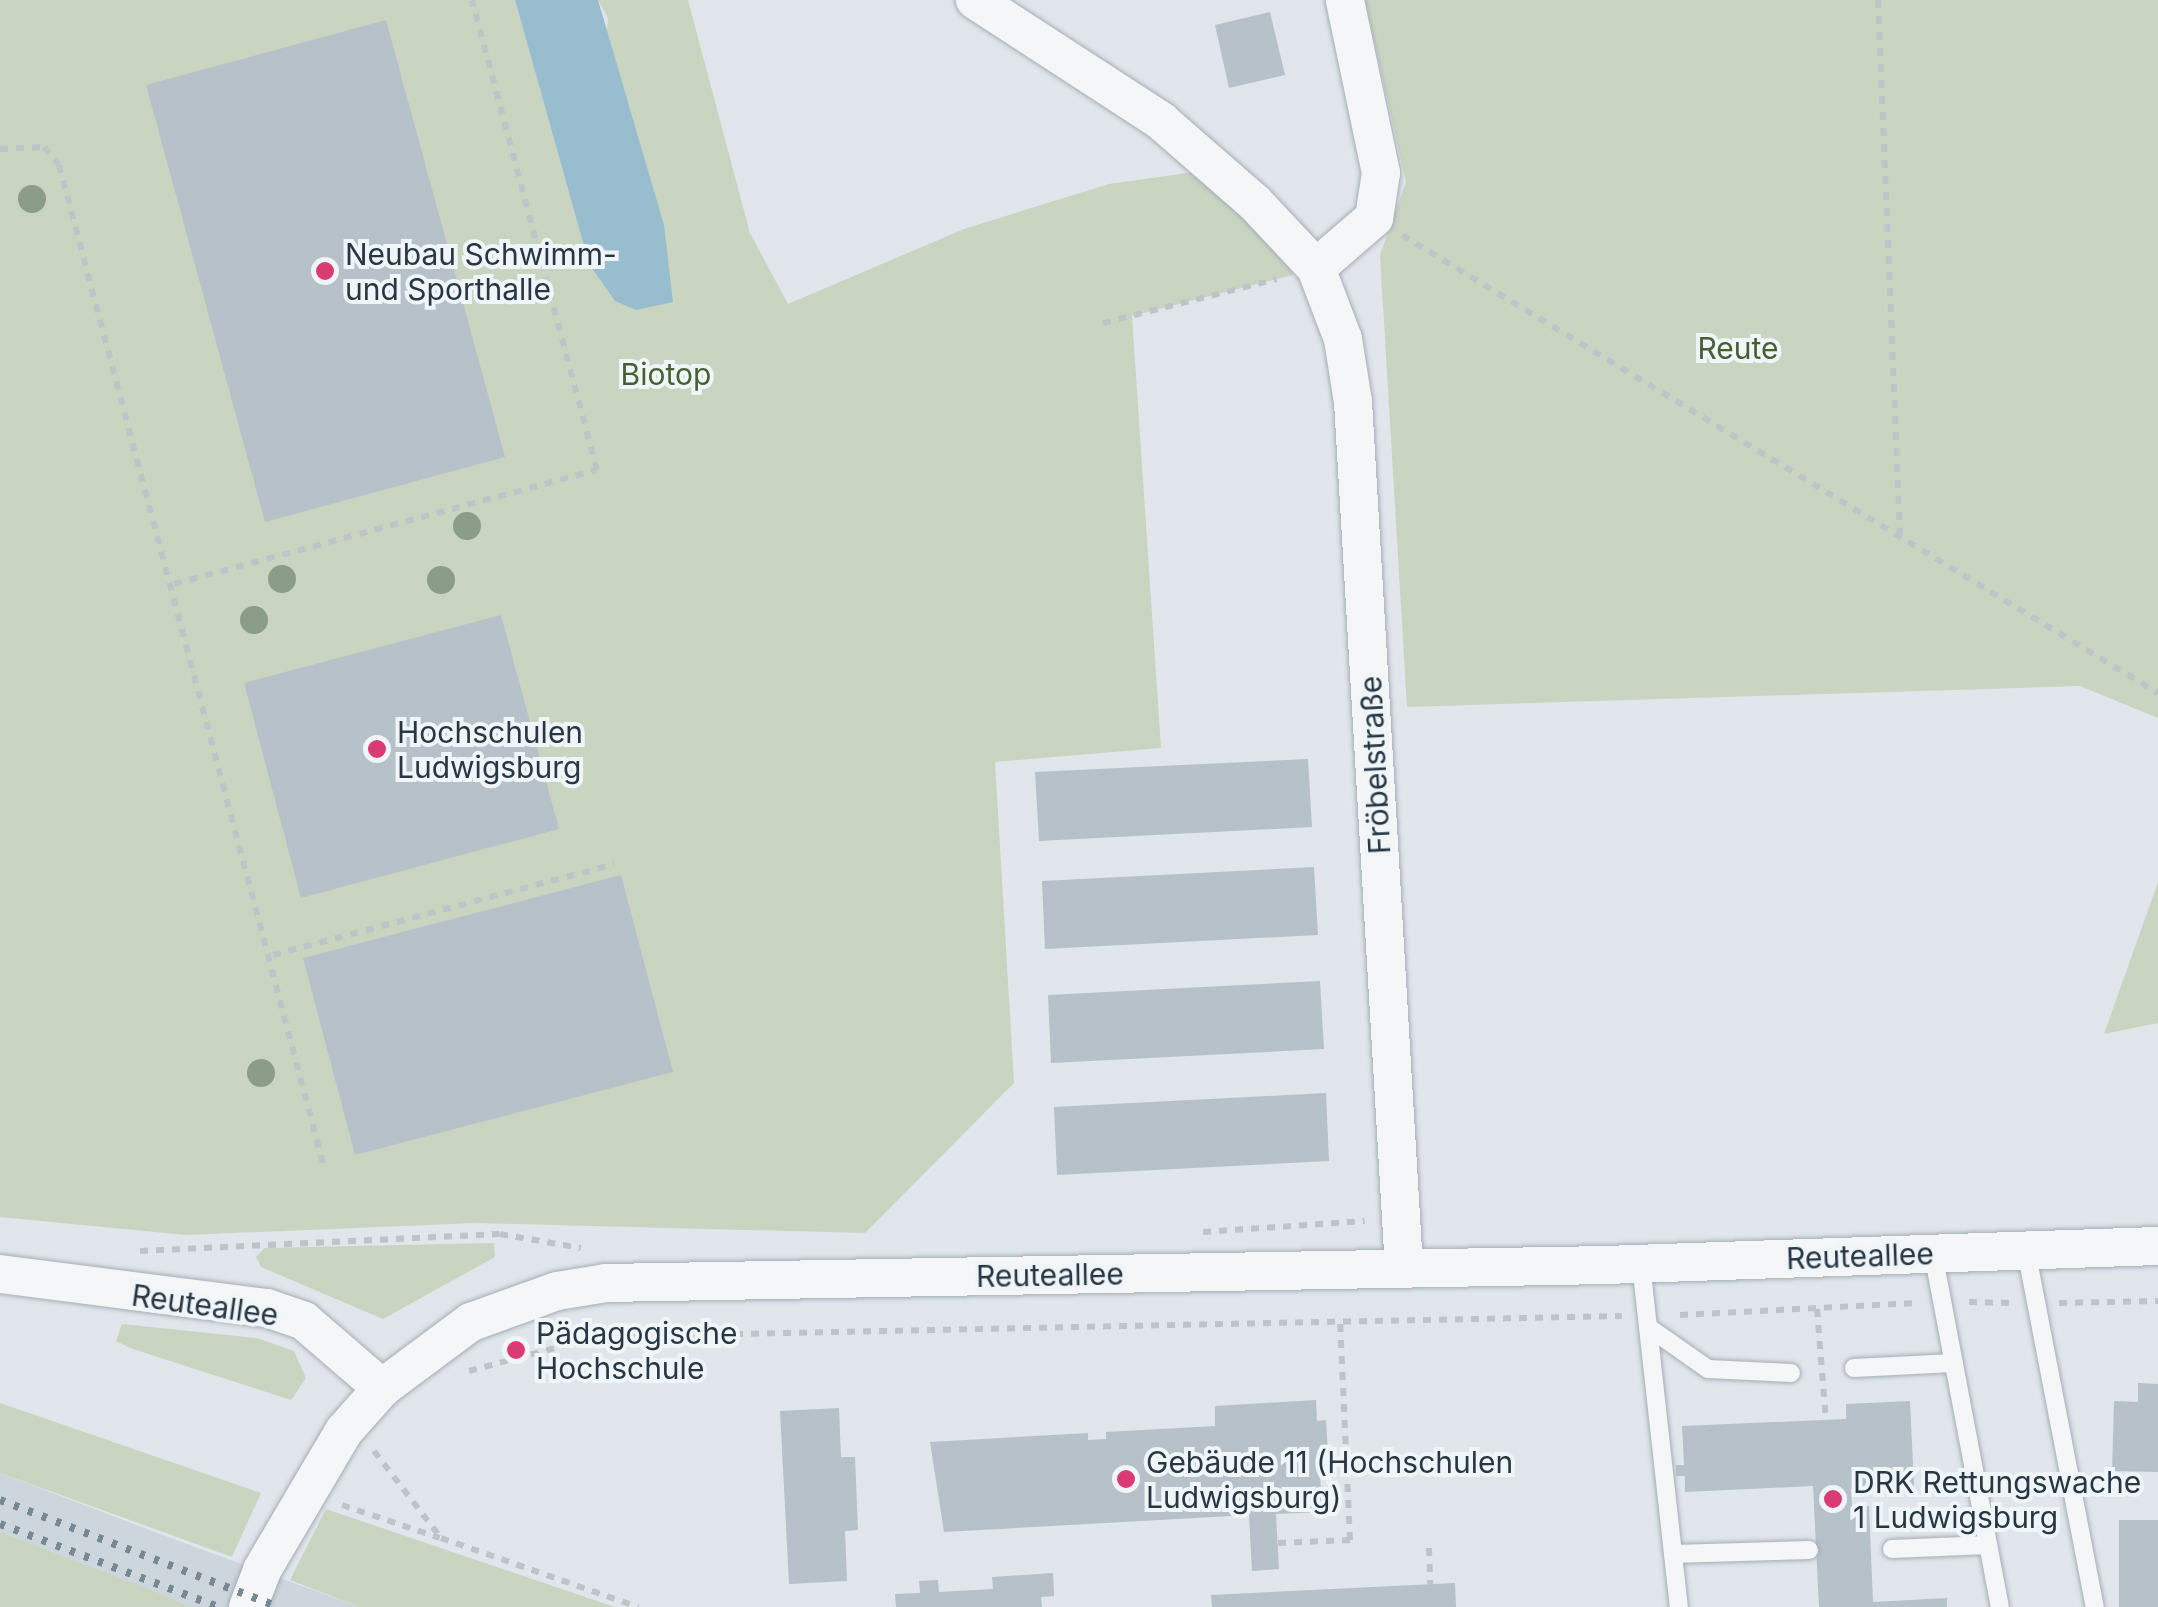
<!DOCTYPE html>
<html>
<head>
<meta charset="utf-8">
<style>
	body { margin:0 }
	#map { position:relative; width:2158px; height:1607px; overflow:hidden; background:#e0e6eb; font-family:Inter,sans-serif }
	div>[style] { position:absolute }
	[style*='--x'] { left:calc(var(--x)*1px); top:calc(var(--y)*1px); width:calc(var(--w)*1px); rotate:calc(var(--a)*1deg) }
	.built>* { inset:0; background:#ced6dd }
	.green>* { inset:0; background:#cad5c1 }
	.water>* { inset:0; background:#98bdce }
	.building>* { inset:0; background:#b7c1c9 }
	.path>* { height:6px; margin-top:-3px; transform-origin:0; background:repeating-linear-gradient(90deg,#bfc4c9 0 8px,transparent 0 16px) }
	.roads { filter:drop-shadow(0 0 2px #a5aeb6) drop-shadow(0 0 2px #a5aeb6) }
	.lane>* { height:18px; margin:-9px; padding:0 9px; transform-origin:9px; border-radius:9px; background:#f4f6f8 }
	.street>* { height:38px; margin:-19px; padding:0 19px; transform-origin:19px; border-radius:19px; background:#f4f6f8 }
	.rail>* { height:8px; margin-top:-4px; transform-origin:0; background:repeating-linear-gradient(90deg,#788996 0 5px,transparent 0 15px) }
	.trees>* { width:28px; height:28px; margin:-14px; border-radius:50%; background:#8b9d86 }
	.dots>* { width:28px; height:28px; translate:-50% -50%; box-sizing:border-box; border:5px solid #f0f5f8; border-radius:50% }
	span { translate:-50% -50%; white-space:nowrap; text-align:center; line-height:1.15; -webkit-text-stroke:8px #f0f5f8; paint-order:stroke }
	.poi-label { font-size:30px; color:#273744 }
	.left { translate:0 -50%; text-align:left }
	.park-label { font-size:30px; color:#456133 }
	.street-label { font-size:30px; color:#273744 }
</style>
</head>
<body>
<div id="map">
	<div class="built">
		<i style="clip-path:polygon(0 1473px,176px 1540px,360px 1607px,190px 1607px,0 1532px)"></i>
	</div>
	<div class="green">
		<i style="clip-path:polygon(0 0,515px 0,589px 264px,608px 18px,598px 0,688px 0,750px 233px,788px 304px,964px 229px,1109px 184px,1194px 172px,1276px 245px,1293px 275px,1132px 316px,1161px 748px,995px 762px,1014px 1083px,865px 1233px,475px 1223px,186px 1235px,0 1217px)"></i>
		<i style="clip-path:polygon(1365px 0,2158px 0,2158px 718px,2080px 686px,1407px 707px,1380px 255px,1406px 182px)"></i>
		<i style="clip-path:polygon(2158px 882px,2158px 1023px,2104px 1034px)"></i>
		<i style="clip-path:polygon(494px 1243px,495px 1257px,383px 1319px,261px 1267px,256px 1257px,265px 1248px)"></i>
		<i style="clip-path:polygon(122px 1324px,257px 1338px,294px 1351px,306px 1378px,291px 1400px,130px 1348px,116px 1341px)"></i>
		<i style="clip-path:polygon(0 1403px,261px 1493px,232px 1557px,0 1473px)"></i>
		<i style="clip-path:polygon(326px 1509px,609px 1605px,615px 1607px,360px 1607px,290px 1580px)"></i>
		<i style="clip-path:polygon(0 1532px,156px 1592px,190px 1607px,0 1607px)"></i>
	</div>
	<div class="water">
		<i style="clip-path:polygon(515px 0,598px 0,664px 225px,673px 302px,636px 310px,615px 301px,589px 264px)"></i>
	</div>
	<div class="building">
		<i style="clip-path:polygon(1270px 12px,1285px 75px,1229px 88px,1215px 25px)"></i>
		<i style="clip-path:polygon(386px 20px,505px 457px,265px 522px,146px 85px)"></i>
		<i style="clip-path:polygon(501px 615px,559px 829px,301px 898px,244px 683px)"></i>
		<i style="clip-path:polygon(1308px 759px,1312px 827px,1039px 841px,1035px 772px)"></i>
		<i style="clip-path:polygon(1314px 867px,1318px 935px,1045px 949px,1042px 881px)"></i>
		<i style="clip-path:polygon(621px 875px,673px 1072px,355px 1155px,303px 958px)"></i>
		<i style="clip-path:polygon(1320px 981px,1324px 1049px,1051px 1063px,1048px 995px)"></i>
		<i style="clip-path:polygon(1326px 1093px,1329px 1161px,1057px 1175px,1054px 1107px)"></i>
		<i style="clip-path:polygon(2138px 1383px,2158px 1384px,2158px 1472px,2112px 1471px,2114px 1401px,2138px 1402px)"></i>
		<i style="clip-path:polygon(1316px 1400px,1317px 1421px,1326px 1420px,1329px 1469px,1320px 1470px,1322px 1512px,1276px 1514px,1279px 1569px,1252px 1571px,1249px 1515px,944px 1532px,930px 1442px,1088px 1433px,1088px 1440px,1106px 1439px,1106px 1432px,1215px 1426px,1215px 1406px)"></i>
		<i style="clip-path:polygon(1910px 1401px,1914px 1486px,1851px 1489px,1852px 1507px,1869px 1506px,1873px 1602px,1947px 1598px,1947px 1607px,1819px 1607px,1813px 1486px,1685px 1492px,1685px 1476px,1676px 1476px,1676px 1465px,1684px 1465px,1682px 1426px,1846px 1419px,1846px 1404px)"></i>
		<i style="clip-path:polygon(839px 1408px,841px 1457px,855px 1457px,858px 1530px,845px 1531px,847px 1581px,789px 1584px,780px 1411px)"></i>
		<i style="clip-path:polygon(2119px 1520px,2158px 1520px,2158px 1607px,2119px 1607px)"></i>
		<i style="clip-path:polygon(1053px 1573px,1054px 1596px,1041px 1597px,1042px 1607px,896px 1607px,895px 1594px,920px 1593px,919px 1581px,938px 1580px,939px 1592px,993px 1589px,992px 1577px)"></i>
		<i style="clip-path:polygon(1455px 1583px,1456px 1607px,1212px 1607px,1211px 1595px)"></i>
	</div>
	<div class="path">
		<i style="--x:1878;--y:0;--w:534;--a:87.64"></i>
		<i style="--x:0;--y:149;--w:44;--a:-2.6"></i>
		<i style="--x:44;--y:147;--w:23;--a:50"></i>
		<i style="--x:59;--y:165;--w:1036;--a:75.19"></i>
		<i style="--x:1402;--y:235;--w:884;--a:31.21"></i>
		<i style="--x:1103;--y:323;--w:179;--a:-14.2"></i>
		<i style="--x:174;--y:584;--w:438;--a:-15.1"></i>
		<i style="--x:597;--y:470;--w:486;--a:-104.9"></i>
		<i style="--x:273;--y:955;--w:353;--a:-14.9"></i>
		<i style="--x:1203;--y:1232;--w:162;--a:-3.9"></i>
		<i style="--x:140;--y:1251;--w:360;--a:-2.7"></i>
		<i style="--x:500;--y:1234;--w:82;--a:9.8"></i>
		<i style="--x:1969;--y:1302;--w:43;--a:1.3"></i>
		<i style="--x:2059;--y:1303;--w:99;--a:-1.2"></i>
		<i style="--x:1817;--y:1309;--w:111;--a:85.4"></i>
		<i style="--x:1680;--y:1315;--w:237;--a:-2.9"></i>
		<i style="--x:469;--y:1371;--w:105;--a:-15"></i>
		<i style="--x:570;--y:1344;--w:69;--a:-6.6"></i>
		<i style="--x:639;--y:1336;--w:983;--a:-1.17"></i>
		<i style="--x:374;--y:1451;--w:110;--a:52.4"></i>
		<i style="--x:441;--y:1538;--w:209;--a:19.3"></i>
		<i style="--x:342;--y:1505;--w:103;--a:18.6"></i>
		<i style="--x:1278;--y:1543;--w:72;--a:-2.4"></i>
		<i style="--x:1350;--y:1540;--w:219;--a:-92.6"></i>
		<i style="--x:1429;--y:1548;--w:36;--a:88"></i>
	</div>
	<div class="roads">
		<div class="lane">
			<i style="--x:2026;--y:1250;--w:364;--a:79.1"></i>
			<i style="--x:1933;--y:1253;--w:360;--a:79.3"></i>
			<i style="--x:1641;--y:1264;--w:345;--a:83.7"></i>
			<i style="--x:1648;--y:1327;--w:73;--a:35"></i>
			<i style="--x:1708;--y:1369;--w:83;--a:2.8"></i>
			<i style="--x:1854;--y:1368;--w:100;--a:-2.9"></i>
			<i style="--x:1892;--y:1549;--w:96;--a:-2.4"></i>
			<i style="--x:1673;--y:1554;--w:136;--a:-1.7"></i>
		</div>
		<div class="street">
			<i style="--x:975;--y:0;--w:222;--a:33"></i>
			<i style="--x:1161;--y:121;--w:125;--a:41.1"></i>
			<i style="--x:1255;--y:203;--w:89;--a:46.8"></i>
			<i style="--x:1316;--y:268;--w:76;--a:69.2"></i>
			<i style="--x:1343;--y:339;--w:64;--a:81"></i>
			<i style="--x:1353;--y:402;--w:867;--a:86.63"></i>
			<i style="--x:1316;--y:268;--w:77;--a:-40.8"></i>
			<i style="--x:1374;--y:218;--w:46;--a:-81.2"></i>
			<i style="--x:1381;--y:173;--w:177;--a:-101.8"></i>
			<i style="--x:0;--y:1274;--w:269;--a:7.3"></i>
			<i style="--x:267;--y:1308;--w:39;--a:19"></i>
			<i style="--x:304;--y:1321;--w:103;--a:40.7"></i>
			<i style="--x:248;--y:1607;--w:40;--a:-69"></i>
			<i style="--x:262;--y:1570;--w:161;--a:-59.5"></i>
			<i style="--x:344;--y:1431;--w:57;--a:-48.5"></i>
			<i style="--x:382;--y:1388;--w:111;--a:-36.6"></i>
			<i style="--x:471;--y:1322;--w:91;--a:-19.8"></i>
			<i style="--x:557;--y:1291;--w:50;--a:-9.3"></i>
			<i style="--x:606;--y:1283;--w:999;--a:-1.03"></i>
			<i style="--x:1605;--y:1265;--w:553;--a:-1.97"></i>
		</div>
	</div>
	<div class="rail">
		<i style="--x:0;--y:1500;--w:299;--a:21"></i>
		<i style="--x:0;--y:1524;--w:233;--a:20.8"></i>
	</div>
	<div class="trees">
		<i style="left:32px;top:199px"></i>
		<i style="left:467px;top:526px"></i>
		<i style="left:282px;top:579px"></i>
		<i style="left:441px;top:580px"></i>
		<i style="left:254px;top:620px"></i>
		<i style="left:261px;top:1073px"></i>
	</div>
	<div class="dots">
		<i style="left:325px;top:271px;background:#da3b72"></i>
		<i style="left:377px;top:749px;background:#da3b72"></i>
		<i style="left:516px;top:1350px;background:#da3b72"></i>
		<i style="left:1126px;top:1479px;background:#da3b72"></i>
		<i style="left:1833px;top:1499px;background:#da3b72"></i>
	</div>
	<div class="poi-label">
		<span class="left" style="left:345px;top:271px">Neubau Schwimm-<br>und Sporthalle</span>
		<span class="left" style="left:397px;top:749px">Hochschulen<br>Ludwigsburg</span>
		<span class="left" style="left:536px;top:1350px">Pädagogische<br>Hochschule</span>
		<span class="left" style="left:1146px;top:1479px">Gebäude 11 (Hochschulen<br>Ludwigsburg)</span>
		<span class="left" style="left:1853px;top:1499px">DRK Rettungswache<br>1 Ludwigsburg</span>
	</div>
	<div class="park-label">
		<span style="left:1738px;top:348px">Reute</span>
		<span style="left:666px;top:374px">Biotop</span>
	</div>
	<div class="street-label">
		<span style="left:1375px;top:765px;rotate:-93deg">Fröbelstraße</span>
		<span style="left:1860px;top:1256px;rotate:-2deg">Reuteallee</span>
		<span style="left:1050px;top:1275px;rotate:-1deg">Reuteallee</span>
		<span style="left:205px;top:1305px;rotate:8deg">Reuteallee</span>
	</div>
</div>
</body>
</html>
